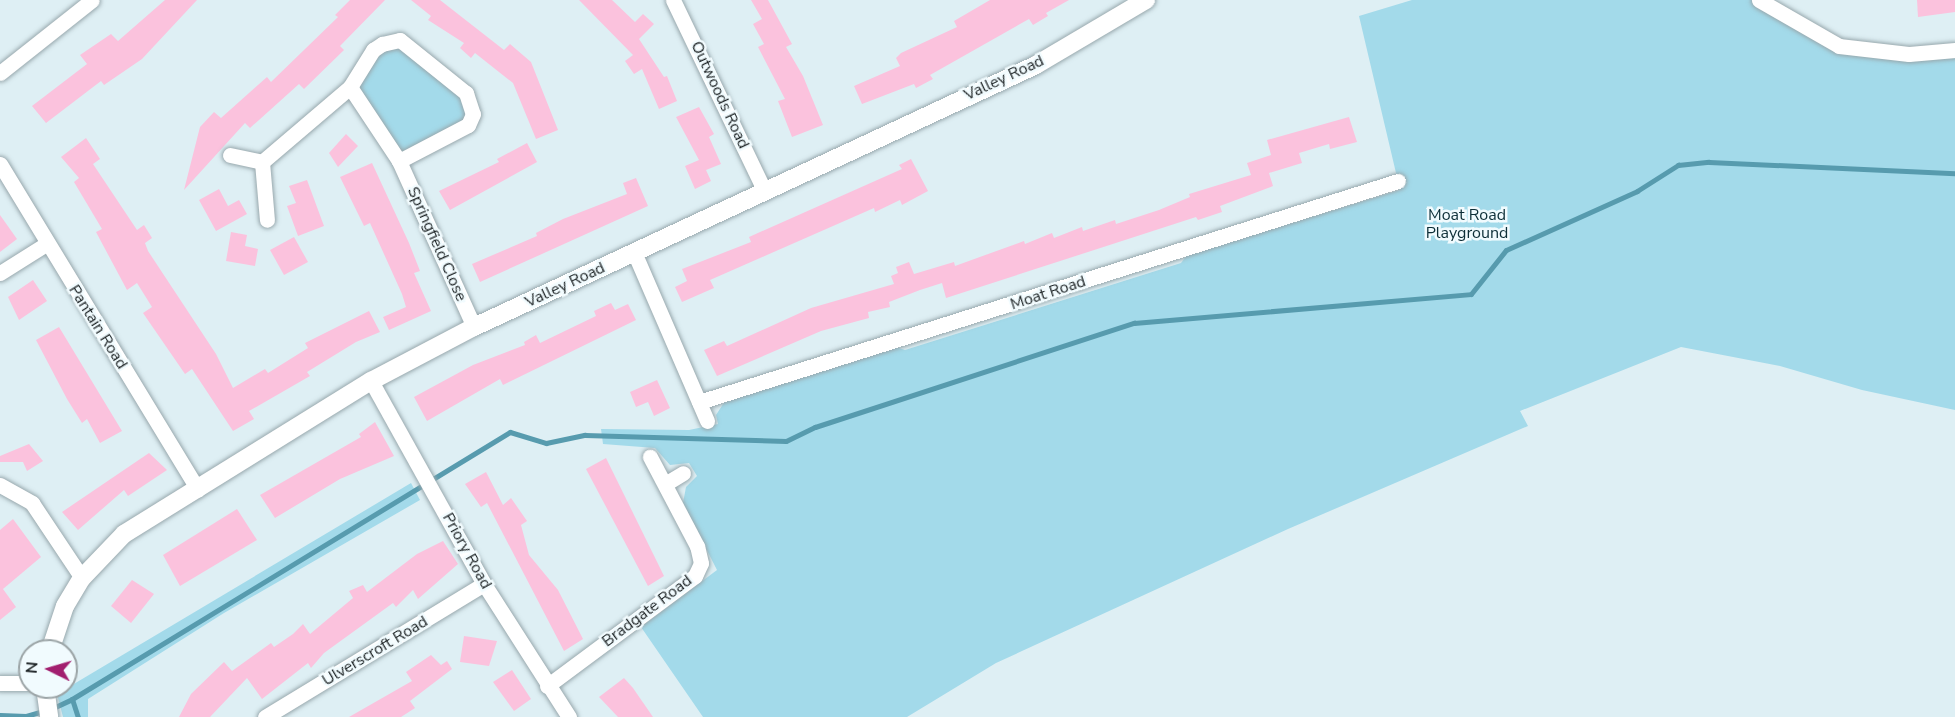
<!DOCTYPE html>
<html>
<head>
<meta charset="utf-8">
<style>
	body { margin:0 }
	#map { position:relative; width:1955px; height:717px; overflow:hidden; background:#deeff4; font-family:"Nunito Sans",sans-serif }
	div>[style] { position:absolute }
	[style*='--x'] { left:calc(var(--x)*1px); top:calc(var(--y)*1px); width:calc(var(--w)*1px); rotate:calc(var(--a)*1deg) }
	.green>* { inset:0; background:#a3daea }
	.stream>* { height:5px; margin:-2.5px; padding:0 2.5px; transform-origin:2.5px; border-radius:2.5px; background:#579bae }
	.building>* { inset:0; background:#fbc2dd }
	.roads { filter:drop-shadow(0 0 2px #98a8ad) drop-shadow(0 0 2px #98a8ad) }
	.minor>* { height:15px; margin:-7.5px; padding:0 7.5px; transform-origin:7.5px; border-radius:7.5px; background:#fff }
	.tertiary>* { height:18px; margin:-9px; padding:0 9px; transform-origin:9px; border-radius:9px; background:#fff }
	span { translate:-50% -50%; white-space:nowrap; text-align:center; line-height:1.15; -webkit-text-stroke:5px #f1fbfe; paint-order:stroke }
	.street-label { font-size:16px; color:#1b2123 }
	.park-label { font-size:16px; color:#0c2e37 }
	.north { position:absolute; left:18px; top:639px; width:60px; height:60px; box-sizing:border-box; background:#f1fbfe; border:2px solid #9ba4a6; border-radius:50%; rotate:275deg; font-size:16px; font-weight:700; line-height:24px; text-align:center; color:#1b2123 }
	.north::after { content:''; display:block; margin:auto; width:21px; height:27px; background:#a21f6f; clip-path:polygon(50% 0,100% 100%,50% 72%,0 100%) }
</style>
</head>
<body>
<div id="map">
	<div class="green">
		<i style="clip-path:polygon(1412px 0,1766px 0,1839px 46px,1955px 50px,1955px 410px,1862px 390px,1780px 366px,1681px 347px,1520px 411px,1528px 426px,1288px 529px,996px 663px,907px 717px,703px 717px,641px 627px,717px 570px,683px 503px,686px 487px,697px 476px,689px 463px,670px 465px,655px 448px,603px 444px,601px 429px,689px 430px,718px 424px,716px 415px,725px 401px,896px 347px,905px 350px,1181px 263px,1187px 255px,1400px 190px,1359px 16px)"></i>
		<i style="clip-path:polygon(390px 41px,458px 83px,473px 114px,399px 161px,350px 87px)"></i>
		<i style="clip-path:polygon(411px 483px,420px 500px,224px 613px,88px 699px,88px 717px,63px 717px,57px 694px)"></i>
	</div>
	<div class="stream">
		<i style="--x:72;--y:699;--w:513;--a:-31.37"></i>
		<i style="--x:510;--y:432;--w:38;--a:17"></i>
		<i style="--x:546;--y:443;--w:40;--a:-12"></i>
		<i style="--x:585;--y:435;--w:201;--a:1.7"></i>
		<i style="--x:786;--y:441;--w:32;--a:-26"></i>
		<i style="--x:815;--y:427;--w:336;--a:-18.1"></i>
		<i style="--x:1134;--y:323;--w:338;--a:-4.9"></i>
		<i style="--x:1471;--y:294;--w:56;--a:-51.5"></i>
		<i style="--x:1506;--y:250;--w:144;--a:-24.2"></i>
		<i style="--x:1637;--y:191;--w:49;--a:-32.4"></i>
		<i style="--x:1678;--y:165;--w:31;--a:-6"></i>
		<i style="--x:1709;--y:162;--w:246;--a:2.6"></i>
		<i style="--x:53;--y:708;--w:21;--a:-25"></i>
		<i style="--x:72;--y:699;--w:19;--a:72"></i>
		<i style="--x:0;--y:715;--w:26;--a:2"></i>
		<i style="--x:26;--y:716;--w:19;--a:-16"></i>
	</div>
	<div class="building">
		<i style="clip-path:polygon(165px 0,197px 0,142px 59px,104px 85px,101px 81px,46px 123px,32px 106px,87px 64px,80px 55px,111px 34px,118px 41px)"></i>
		<i style="clip-path:polygon(350px 0,385px 0,340px 46px,344px 50px,304px 89px,299px 84px,250px 128px,245px 123px,184px 190px,200px 127px,214px 112px,221px 118px,267px 77px,271px 82px,338px 17px,335px 15px)"></i>
		<i style="clip-path:polygon(411px 0,440px 0,504px 50px,510px 44px,531px 62px,558px 130px,536px 139px,513px 83px,475px 53px,471px 58px,460px 48px,464px 43px,428px 20px,431px 16px)"></i>
		<i style="clip-path:polygon(579px 0,612px 0,635px 22px,643px 14px,654px 24px,639px 39px,664px 77px,667px 76px,677px 101px,659px 109px,642px 69px,634px 74px,625px 61px,633px 55px)"></i>
		<i style="clip-path:polygon(751px 0,768px 0,792px 44px,786px 47px,803px 76px,823px 125px,792px 137px,778px 101px,785px 99px,758px 47px,764px 44px,753px 24px,762px 19px)"></i>
		<i style="clip-path:polygon(990px 0,1069px 0,1046px 13px,1048px 16px,1033px 25px,1029px 19px,930px 75px,933px 79px,916px 88px,914px 84px,862px 104px,854px 86px,900px 66px,896px 58px,901px 53px,957px 27px,954px 21px)"></i>
		<i style="clip-path:polygon(1917px 0,1955px 0,1955px 12px,1918px 17px)"></i>
		<i style="clip-path:polygon(699px 107px,714px 134px,709px 137px,721px 164px,706px 170px,711px 181px,695px 189px,685px 166px,699px 160px,676px 117px)"></i>
		<i style="clip-path:polygon(1349px 117px,1357px 142px,1330px 149px,1329px 144px,1299px 153px,1302px 163px,1269px 173px,1273px 186px,1220px 206px,1222px 212px,1198px 220px,1196px 217px,946px 298px,942px 283px,920px 290px,889px 302px,890px 307px,868px 312px,869px 318px,821px 331px,717px 376px,704px 350px,724px 341px,727px 346px,811px 308px,894px 284px,891px 276px,898px 273px,896px 267px,909px 262px,914px 274px,954px 262px,955px 266px,1024px 241px,1025px 244px,1052px 233px,1054px 238px,1082px 227px,1083px 231px,1115px 220px,1116px 224px,1159px 210px,1190px 197px,1189px 194px,1251px 175px,1247px 163px,1271px 155px,1267px 140px)"></i>
		<i style="clip-path:polygon(346px 134px,358px 146px,338px 167px,329px 153px)"></i>
		<i style="clip-path:polygon(86px 138px,100px 159px,93px 164px,137px 230px,144px 225px,152px 238px,145px 243px,148px 251px,216px 354px,233px 388px,265px 369px,268px 373px,308px 348px,305px 343px,369px 311px,380px 332px,356px 342px,307px 372px,310px 376px,249px 411px,254px 419px,233px 431px,192px 369px,185px 374px,154px 329px,143px 313px,152px 307px,137px 283px,127px 290px,96px 232px,102px 229px,74px 182px,79px 178px,61px 157px)"></i>
		<i style="clip-path:polygon(527px 143px,537px 162px,450px 210px,439px 191px,499px 162px,497px 159px)"></i>
		<i style="clip-path:polygon(911px 159px,928px 191px,902px 205px,900px 200px,875px 212px,874px 208px,710px 280px,714px 288px,682px 302px,675px 287px,687px 281px,682px 269px,751px 242px,749px 237px,902px 169px,899px 165px)"></i>
		<i style="clip-path:polygon(372px 163px,409px 243px,420px 271px,414px 273px,431px 311px,389px 330px,383px 317px,406px 307px,402px 294px,370px 223px,364px 226px,340px 177px)"></i>
		<i style="clip-path:polygon(636px 178px,648px 206px,480px 282px,472px 264px,537px 236px,536px 233px,563px 219px,627px 194px,623px 183px)"></i>
		<i style="clip-path:polygon(307px 180px,324px 226px,298px 236px,287px 206px,296px 203px,289px 186px)"></i>
		<i style="clip-path:polygon(219px 189px,228px 206px,239px 200px,247px 214px,216px 231px,199px 200px)"></i>
		<i style="clip-path:polygon(0 215px,17px 239px,0 252px)"></i>
		<i style="clip-path:polygon(231px 232px,247px 235px,245px 246px,258px 249px,255px 266px,226px 261px)"></i>
		<i style="clip-path:polygon(294px 237px,308px 262px,284px 275px,270px 250px)"></i>
		<i style="clip-path:polygon(33px 280px,47px 301px,19px 320px,8px 297px)"></i>
		<i style="clip-path:polygon(611px 303px,615px 310px,628px 304px,636px 320px,503px 385px,500px 379px,427px 421px,414px 397px,473px 365px,525px 345px,524px 342px,536px 335px,540px 343px,596px 316px,594px 311px)"></i>
		<i style="clip-path:polygon(59px 327px,122px 431px,100px 443px,87px 419px,82px 423px,67px 399px,36px 340px)"></i>
		<i style="clip-path:polygon(657px 380px,670px 408px,654px 416px,648px 402px,636px 407px,630px 392px)"></i>
		<i style="clip-path:polygon(375px 422px,394px 456px,340px 479px,275px 518px,260px 495px,361px 437px,359px 434px)"></i>
		<i style="clip-path:polygon(29px 444px,43px 461px,27px 471px,23px 462px,0 462px,0 456px)"></i>
		<i style="clip-path:polygon(149px 453px,167px 470px,128px 496px,124px 490px,78px 530px,62px 512px)"></i>
		<i style="clip-path:polygon(606px 458px,664px 576px,648px 586px,586px 469px)"></i>
		<i style="clip-path:polygon(486px 472px,503px 505px,511px 498px,527px 521px,521px 525px,529px 555px,558px 590px,583px 639px,564px 651px,487px 503px,481px 507px,465px 484px)"></i>
		<i style="clip-path:polygon(237px 509px,257px 540px,180px 586px,163px 555px)"></i>
		<i style="clip-path:polygon(13px 519px,41px 557px,3px 589px,16px 607px,0 620px,0 530px)"></i>
		<i style="clip-path:polygon(443px 541px,458px 564px,418px 599px,413px 590px,396px 607px,393px 603px,324px 653px,311px 668px,308px 663px,262px 699px,247px 678px,210px 717px,179px 717px,191px 694px,224px 662px,232px 671px,271px 643px,274px 647px,293px 634px,303px 624px,310px 634px,353px 598px,349px 591px,363px 585px,367px 592px,417px 554px)"></i>
		<i style="clip-path:polygon(132px 580px,154px 594px,131px 623px,111px 606px)"></i>
		<i style="clip-path:polygon(464px 636px,497px 641px,489px 666px,460px 662px)"></i>
		<i style="clip-path:polygon(431px 655px,441px 665px,447px 661px,452px 669px,410px 701px,415px 708px,401px 717px,349px 717px,412px 681px,406px 672px)"></i>
		<i style="clip-path:polygon(512px 670px,531px 699px,514px 711px,493px 682px)"></i>
		<i style="clip-path:polygon(624px 678px,633px 688px,653px 717px,618px 717px,599px 697px)"></i>
	</div>
	<div class="roads">
		<div class="minor">
			<i style="--x:673;--y:0;--w:213;--a:64.4"></i>
			<i style="--x:1759;--y:0;--w:92;--a:29.9"></i>
			<i style="--x:1839;--y:46;--w:70;--a:6.5"></i>
			<i style="--x:1909;--y:54;--w:46;--a:-5"></i>
			<i style="--x:0;--y:73;--w:117;--a:-38.4"></i>
			<i style="--x:350;--y:87;--w:44;--a:-58.1"></i>
			<i style="--x:373;--y:50;--w:11;--a:-34"></i>
			<i style="--x:382;--y:44;--w:18;--a:-13"></i>
			<i style="--x:400;--y:40;--w:85;--a:38.8"></i>
			<i style="--x:466;--y:93;--w:22;--a:72"></i>
			<i style="--x:473;--y:114;--w:12;--a:114"></i>
			<i style="--x:468;--y:125;--w:78;--a:152.4"></i>
			<i style="--x:230;--y:155;--w:33;--a:12"></i>
			<i style="--x:262;--y:162;--w:58;--a:85.1"></i>
			<i style="--x:262;--y:162;--w:116;--a:-40.4"></i>
			<i style="--x:350;--y:87;--w:89;--a:56.5"></i>
			<i style="--x:399;--y:161;--w:182;--a:65.7"></i>
			<i style="--x:0;--y:164;--w:381;--a:58.7"></i>
			<i style="--x:634;--y:252;--w:184;--a:66.6"></i>
			<i style="--x:0;--y:273;--w:54;--a:-32.2"></i>
			<i style="--x:371;--y:381;--w:232;--a:60.9"></i>
			<i style="--x:484;--y:584;--w:158;--a:57.4"></i>
			<i style="--x:699;--y:402;--w:733;--a:-17.55"></i>
			<i style="--x:665;--y:484;--w:21;--a:-31"></i>
			<i style="--x:0;--y:485;--w:37;--a:29"></i>
			<i style="--x:32;--y:503;--w:90;--a:56.3"></i>
			<i style="--x:0;--y:683;--w:30;--a:0"></i>
			<i style="--x:547;--y:686;--w:184;--a:-36.6"></i>
			<i style="--x:695;--y:576;--w:14;--a:-65"></i>
			<i style="--x:701;--y:563;--w:17;--a:-103"></i>
			<i style="--x:697;--y:546;--w:101;--a:-117.8"></i>
			<i style="--x:265;--y:717;--w:256;--a:-31.3"></i>
		</div>
		<div class="tertiary">
			<i style="--x:50;--y:651;--w:47;--a:-71.6"></i>
			<i style="--x:65;--y:606;--w:33;--a:-59"></i>
			<i style="--x:82;--y:578;--w:61;--a:-46.3"></i>
			<i style="--x:124;--y:534;--w:291;--a:-31.8"></i>
			<i style="--x:371;--y:381;--w:116;--a:-27.7"></i>
			<i style="--x:474;--y:327;--w:620;--a:-24.99"></i>
			<i style="--x:1036;--y:65;--w:128;--a:-30.6"></i>
			<i style="--x:45;--y:687;--w:30;--a:82"></i>
		</div>
	</div>
	<div class="street-label">
		<span style="left:1004px;top:78px;rotate:-25deg">Valley Road</span>
		<span style="left:720px;top:95px;rotate:65deg">Outwoods Road</span>
		<span style="left:437px;top:244px;rotate:66deg">Springfield Close</span>
		<span style="left:565px;top:285px;rotate:-25deg">Valley Road</span>
		<span style="left:1048px;top:293px;rotate:-18deg">Moat Road</span>
		<span style="left:98px;top:327px;rotate:58deg">Pantain Road</span>
		<span style="left:467px;top:551px;rotate:61deg">Priory Road</span>
		<span style="left:647px;top:611px;rotate:-37deg">Bradgate Road</span>
		<span style="left:375px;top:651px;rotate:-31deg">Ulverscroft Road</span>
	</div>
	<div class="park-label">
		<span style="left:1467px;top:224px">Moat Road<br>Playground</span>
	</div>
	<div class="north">N</div>
</div>
</body>
</html>
